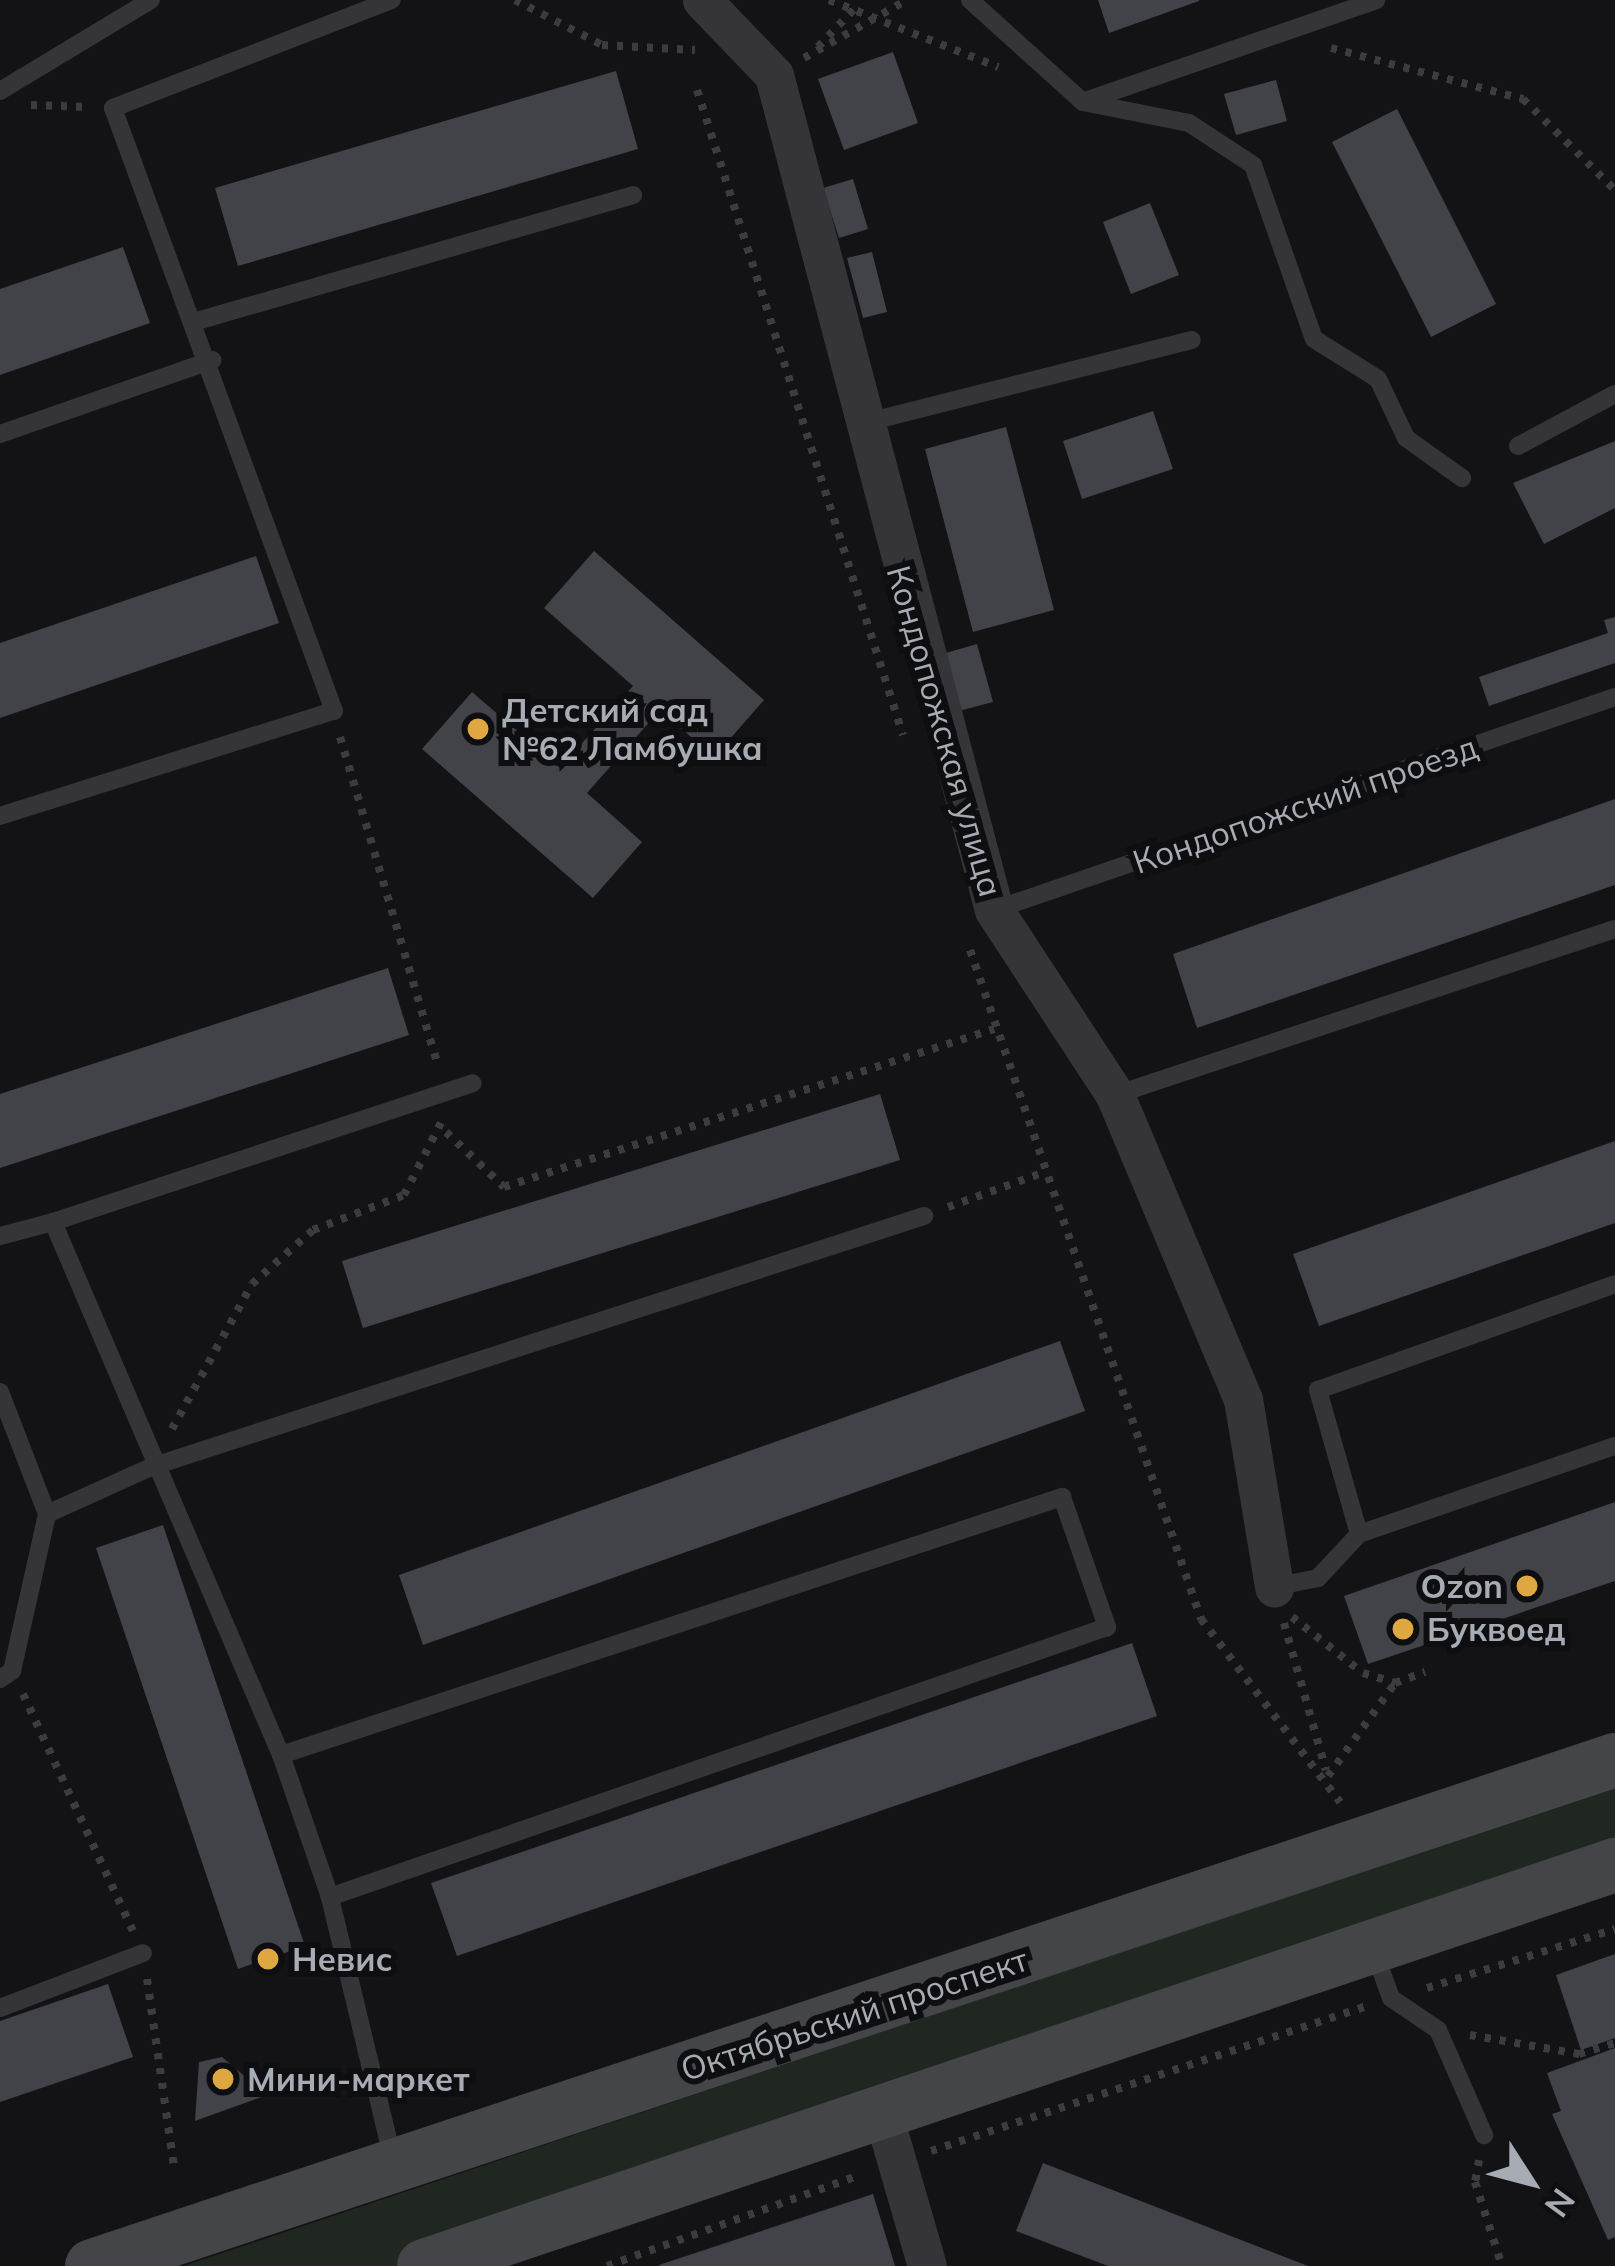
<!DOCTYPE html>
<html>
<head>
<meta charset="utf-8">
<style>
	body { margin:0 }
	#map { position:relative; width:1615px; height:2266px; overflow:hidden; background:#131315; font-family:Mulish,sans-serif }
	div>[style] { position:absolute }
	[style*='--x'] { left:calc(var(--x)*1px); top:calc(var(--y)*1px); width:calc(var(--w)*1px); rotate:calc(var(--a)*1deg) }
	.green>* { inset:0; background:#202721 }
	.building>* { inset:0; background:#424348 }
	.path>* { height:8px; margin-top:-4px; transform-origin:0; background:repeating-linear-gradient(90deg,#3b3c40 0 6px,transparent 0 15px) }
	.lane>* { height:18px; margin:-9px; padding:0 9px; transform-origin:9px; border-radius:9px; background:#353539 }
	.street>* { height:39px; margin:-19.5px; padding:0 19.5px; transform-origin:19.5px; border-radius:19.5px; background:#353539 }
	.secondary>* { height:54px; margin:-27px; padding:0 27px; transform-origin:27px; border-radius:27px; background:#434549 }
	.dots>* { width:33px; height:33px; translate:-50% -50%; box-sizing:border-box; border:6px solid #0e0e10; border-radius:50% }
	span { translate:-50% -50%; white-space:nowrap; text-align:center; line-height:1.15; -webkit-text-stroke:12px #0e0e10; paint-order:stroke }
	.poi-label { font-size:33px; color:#a6abb4; font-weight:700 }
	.left { translate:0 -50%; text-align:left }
	.right { translate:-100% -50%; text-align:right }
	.street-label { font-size:33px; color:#a6abb4 }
	.north { position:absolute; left:1471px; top:2122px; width:120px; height:120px; -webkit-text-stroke:9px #0e0e10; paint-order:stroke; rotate:126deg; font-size:33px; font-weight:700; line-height:48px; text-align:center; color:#a6abb4 }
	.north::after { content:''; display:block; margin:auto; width:42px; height:54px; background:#a6abb4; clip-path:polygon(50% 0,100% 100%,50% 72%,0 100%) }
</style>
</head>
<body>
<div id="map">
	<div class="green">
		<i style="clip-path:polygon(1615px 1786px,1615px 1865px,404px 2266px,184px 2266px)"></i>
	</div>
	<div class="building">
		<i style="clip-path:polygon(1098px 0,1199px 0,1199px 1px,1109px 33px)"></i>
		<i style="clip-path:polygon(893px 52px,918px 123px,844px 150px,818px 79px)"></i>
		<i style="clip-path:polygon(616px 71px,638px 149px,238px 266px,215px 188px)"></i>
		<i style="clip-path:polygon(1276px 80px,1287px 121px,1236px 135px,1224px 94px)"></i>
		<i style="clip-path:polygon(1397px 109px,1496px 304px,1431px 337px,1332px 142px)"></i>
		<i style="clip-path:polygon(853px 179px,868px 229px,839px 238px,823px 188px)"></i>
		<i style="clip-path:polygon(1150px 203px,1179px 275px,1131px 294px,1103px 222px)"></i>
		<i style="clip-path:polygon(123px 247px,150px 323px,0 375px,0 289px)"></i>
		<i style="clip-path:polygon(872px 252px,887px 312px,863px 318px,847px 258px)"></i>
		<i style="clip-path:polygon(1153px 411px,1173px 469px,1082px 499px,1063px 441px)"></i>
		<i style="clip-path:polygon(1006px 427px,1054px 610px,973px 632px,925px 449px)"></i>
		<i style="clip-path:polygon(1615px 441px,1615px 508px,1544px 544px,1513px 483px)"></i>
		<i style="clip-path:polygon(594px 551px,764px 700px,714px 757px,660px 710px,587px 793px,642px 842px,593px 898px,422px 749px,472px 692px,560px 768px,633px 686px,544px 608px)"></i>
		<i style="clip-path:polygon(256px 556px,279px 623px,0 718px,0 643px)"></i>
		<i style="clip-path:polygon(1615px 617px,1615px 663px,1489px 706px,1479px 677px,1608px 633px,1604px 620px)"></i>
		<i style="clip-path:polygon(977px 644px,993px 702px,955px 712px,939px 655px)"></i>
		<i style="clip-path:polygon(1615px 799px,1615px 885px,1197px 1028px,1173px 954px)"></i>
		<i style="clip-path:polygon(388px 968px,409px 1035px,0 1168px,0 1094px)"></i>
		<i style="clip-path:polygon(880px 1094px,900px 1160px,363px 1328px,342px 1261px)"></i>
		<i style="clip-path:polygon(1615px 1141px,1615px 1223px,1319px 1326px,1293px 1254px)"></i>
		<i style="clip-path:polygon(1060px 1341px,1085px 1411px,423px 1645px,399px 1575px)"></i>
		<i style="clip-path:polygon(1615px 1502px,1615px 1581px,1368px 1664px,1344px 1596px)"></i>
		<i style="clip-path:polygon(163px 1525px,305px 1946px,238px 1969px,96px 1548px)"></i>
		<i style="clip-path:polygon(1132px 1643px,1157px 1716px,457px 1956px,431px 1883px)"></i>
		<i style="clip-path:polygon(1615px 1954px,1615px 2038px,1581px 2050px,1556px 1975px)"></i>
		<i style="clip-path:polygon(108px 1984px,133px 2057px,0 2102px,0 2021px)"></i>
		<i style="clip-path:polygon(1615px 2048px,1615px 2237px,1608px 2240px,1552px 2114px,1561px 2111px,1547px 2073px)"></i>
		<i style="clip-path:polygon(222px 2057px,267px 2095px,195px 2121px,199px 2062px)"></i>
		<i style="clip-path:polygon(1043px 2163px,1308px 2266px,1108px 2266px,1016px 2231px)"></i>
		<i style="clip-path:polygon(873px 2194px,895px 2266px,659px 2266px,659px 2265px)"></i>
	</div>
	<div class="path">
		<i style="--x:515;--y:0;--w:98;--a:27.3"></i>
		<i style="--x:602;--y:45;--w:93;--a:3.1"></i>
		<i style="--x:829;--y:0;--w:182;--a:21.6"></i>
		<i style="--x:818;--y:47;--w:52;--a:-46.5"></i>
		<i style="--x:1331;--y:48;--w:199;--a:14.9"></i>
		<i style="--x:1523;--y:99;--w:129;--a:44.7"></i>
		<i style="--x:804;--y:58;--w:118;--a:-29.4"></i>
		<i style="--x:697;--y:90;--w:677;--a:72.29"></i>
		<i style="--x:31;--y:105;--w:57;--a:2"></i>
		<i style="--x:340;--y:737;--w:343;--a:73.4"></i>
		<i style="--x:970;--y:950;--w:708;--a:70.95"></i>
		<i style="--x:1201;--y:1619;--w:230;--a:52.8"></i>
		<i style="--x:446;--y:1132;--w:80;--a:43.5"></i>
		<i style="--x:504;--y:1187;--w:515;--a:-17.87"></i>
		<i style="--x:948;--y:1207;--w:97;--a:-19.9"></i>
		<i style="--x:172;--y:1429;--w:166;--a:-61.1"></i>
		<i style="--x:252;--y:1284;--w:81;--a:-41.5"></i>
		<i style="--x:313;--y:1230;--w:97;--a:-21"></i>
		<i style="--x:404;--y:1195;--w:88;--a:-62.9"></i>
		<i style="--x:1292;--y:1617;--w:90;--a:38.3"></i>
		<i style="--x:1363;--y:1673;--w:34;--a:17"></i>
		<i style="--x:1284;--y:1623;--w:153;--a:74.1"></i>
		<i style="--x:23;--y:1694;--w:261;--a:65.1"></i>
		<i style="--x:1328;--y:1776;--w:115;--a:-54.2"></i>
		<i style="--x:1395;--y:1683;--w:32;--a:-20"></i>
		<i style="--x:147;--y:1979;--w:189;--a:81.8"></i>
		<i style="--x:1427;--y:1988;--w:197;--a:-17.4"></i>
		<i style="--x:1470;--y:2035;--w:111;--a:9.9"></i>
		<i style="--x:1579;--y:2054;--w:38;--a:-17"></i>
		<i style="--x:931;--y:2151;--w:459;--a:-18.4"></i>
		<i style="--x:1479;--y:2160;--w:22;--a:100"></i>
		<i style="--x:1475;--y:2182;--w:88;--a:72.2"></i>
		<i style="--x:607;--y:2266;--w:269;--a:-19.8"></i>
	</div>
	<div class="lane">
		<i style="--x:970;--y:0;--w:152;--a:42.1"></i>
		<i style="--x:1083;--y:102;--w:108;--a:11.2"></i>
		<i style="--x:1189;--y:123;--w:77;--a:33.3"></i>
		<i style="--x:1253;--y:165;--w:184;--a:70.7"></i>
		<i style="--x:1314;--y:339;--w:75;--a:32"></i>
		<i style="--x:1378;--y:379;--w:65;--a:64.6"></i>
		<i style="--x:1406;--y:438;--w:69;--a:35.5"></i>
		<i style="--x:0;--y:91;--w:176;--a:-31.1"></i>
		<i style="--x:1088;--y:100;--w:305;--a:-19.1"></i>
		<i style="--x:197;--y:321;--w:454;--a:-16.1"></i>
		<i style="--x:864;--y:423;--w:338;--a:-14.2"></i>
		<i style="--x:0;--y:434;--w:225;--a:-19.2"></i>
		<i style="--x:1518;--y:446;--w:110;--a:-28.2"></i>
		<i style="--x:0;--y:816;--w:350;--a:-17.5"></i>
		<i style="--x:334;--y:711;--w:642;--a:-110.13"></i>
		<i style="--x:113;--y:108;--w:299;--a:-21.2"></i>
		<i style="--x:994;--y:910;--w:657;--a:-18.93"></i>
		<i style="--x:1115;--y:1095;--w:527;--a:-18.37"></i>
		<i style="--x:0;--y:1236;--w:55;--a:-14.8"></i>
		<i style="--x:0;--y:1392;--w:131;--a:68.9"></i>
		<i style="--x:47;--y:1514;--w:114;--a:-24.3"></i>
		<i style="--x:151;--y:1467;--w:813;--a:-17.99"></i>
		<i style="--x:1359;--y:1534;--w:150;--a:-105.9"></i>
		<i style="--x:1318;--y:1390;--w:315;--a:-19.6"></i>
		<i style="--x:1274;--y:1587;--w:45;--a:-11.6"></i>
		<i style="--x:1318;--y:1578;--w:60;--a:-47"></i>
		<i style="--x:1359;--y:1534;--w:271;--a:-19"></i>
		<i style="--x:0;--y:1679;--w:14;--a:-34"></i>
		<i style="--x:12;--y:1671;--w:161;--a:-77.4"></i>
		<i style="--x:281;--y:1755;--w:823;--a:-18.28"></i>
		<i style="--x:1062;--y:1497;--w:138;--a:70.9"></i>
		<i style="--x:1107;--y:1627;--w:823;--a:160.84"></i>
		<i style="--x:1374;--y:1951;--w:50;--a:70.1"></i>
		<i style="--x:1391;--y:1998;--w:57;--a:34.2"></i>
		<i style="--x:1438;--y:2030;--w:115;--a:66.3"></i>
		<i style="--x:0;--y:2008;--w:153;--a:-21"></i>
		<i style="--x:393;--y:2160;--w:270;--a:-103.5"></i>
		<i style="--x:330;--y:1897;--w:150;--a:-109"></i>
		<i style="--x:281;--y:1755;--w:580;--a:-113.16"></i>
		<i style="--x:53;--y:1222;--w:442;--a:-18.3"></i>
	</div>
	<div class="street">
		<i style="--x:702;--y:0;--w:104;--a:46.2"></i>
		<i style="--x:774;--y:75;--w:863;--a:75.24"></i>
		<i style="--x:994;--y:910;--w:221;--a:56.8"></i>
		<i style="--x:1115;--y:1095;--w:330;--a:67.2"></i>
		<i style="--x:1243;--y:1399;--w:191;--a:80.6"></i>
		<i style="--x:882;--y:2111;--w:161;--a:73.8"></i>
	</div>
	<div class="secondary">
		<i style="--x:92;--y:2266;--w:1605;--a:-18.38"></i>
		<i style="--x:424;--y:2266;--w:1257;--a:-18.61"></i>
	</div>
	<div class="dots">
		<i style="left:478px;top:729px;background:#dea742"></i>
		<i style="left:1527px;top:1586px;background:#dea742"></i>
		<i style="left:1403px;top:1629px;background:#dea742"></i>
		<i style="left:268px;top:1959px;background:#dea742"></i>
		<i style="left:223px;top:2079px;background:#dea742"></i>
	</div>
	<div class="poi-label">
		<span class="left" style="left:502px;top:729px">Детский сад<br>№62 Ламбушка</span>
		<span class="right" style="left:1503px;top:1586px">Ozon</span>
		<span class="left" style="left:1427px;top:1629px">Буквоед</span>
		<span class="left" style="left:292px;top:1959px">Невис</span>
		<span class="left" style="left:247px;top:2079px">Мини-маркет</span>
	</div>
	<div class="street-label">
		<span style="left:945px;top:731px;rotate:74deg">Кондопожская улица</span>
		<span style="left:1305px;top:804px;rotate:-19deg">Кондопожский проезд</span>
		<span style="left:854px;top:2014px;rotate:-18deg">Октябрьский проспект</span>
	</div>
	<div class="north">N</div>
</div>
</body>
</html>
